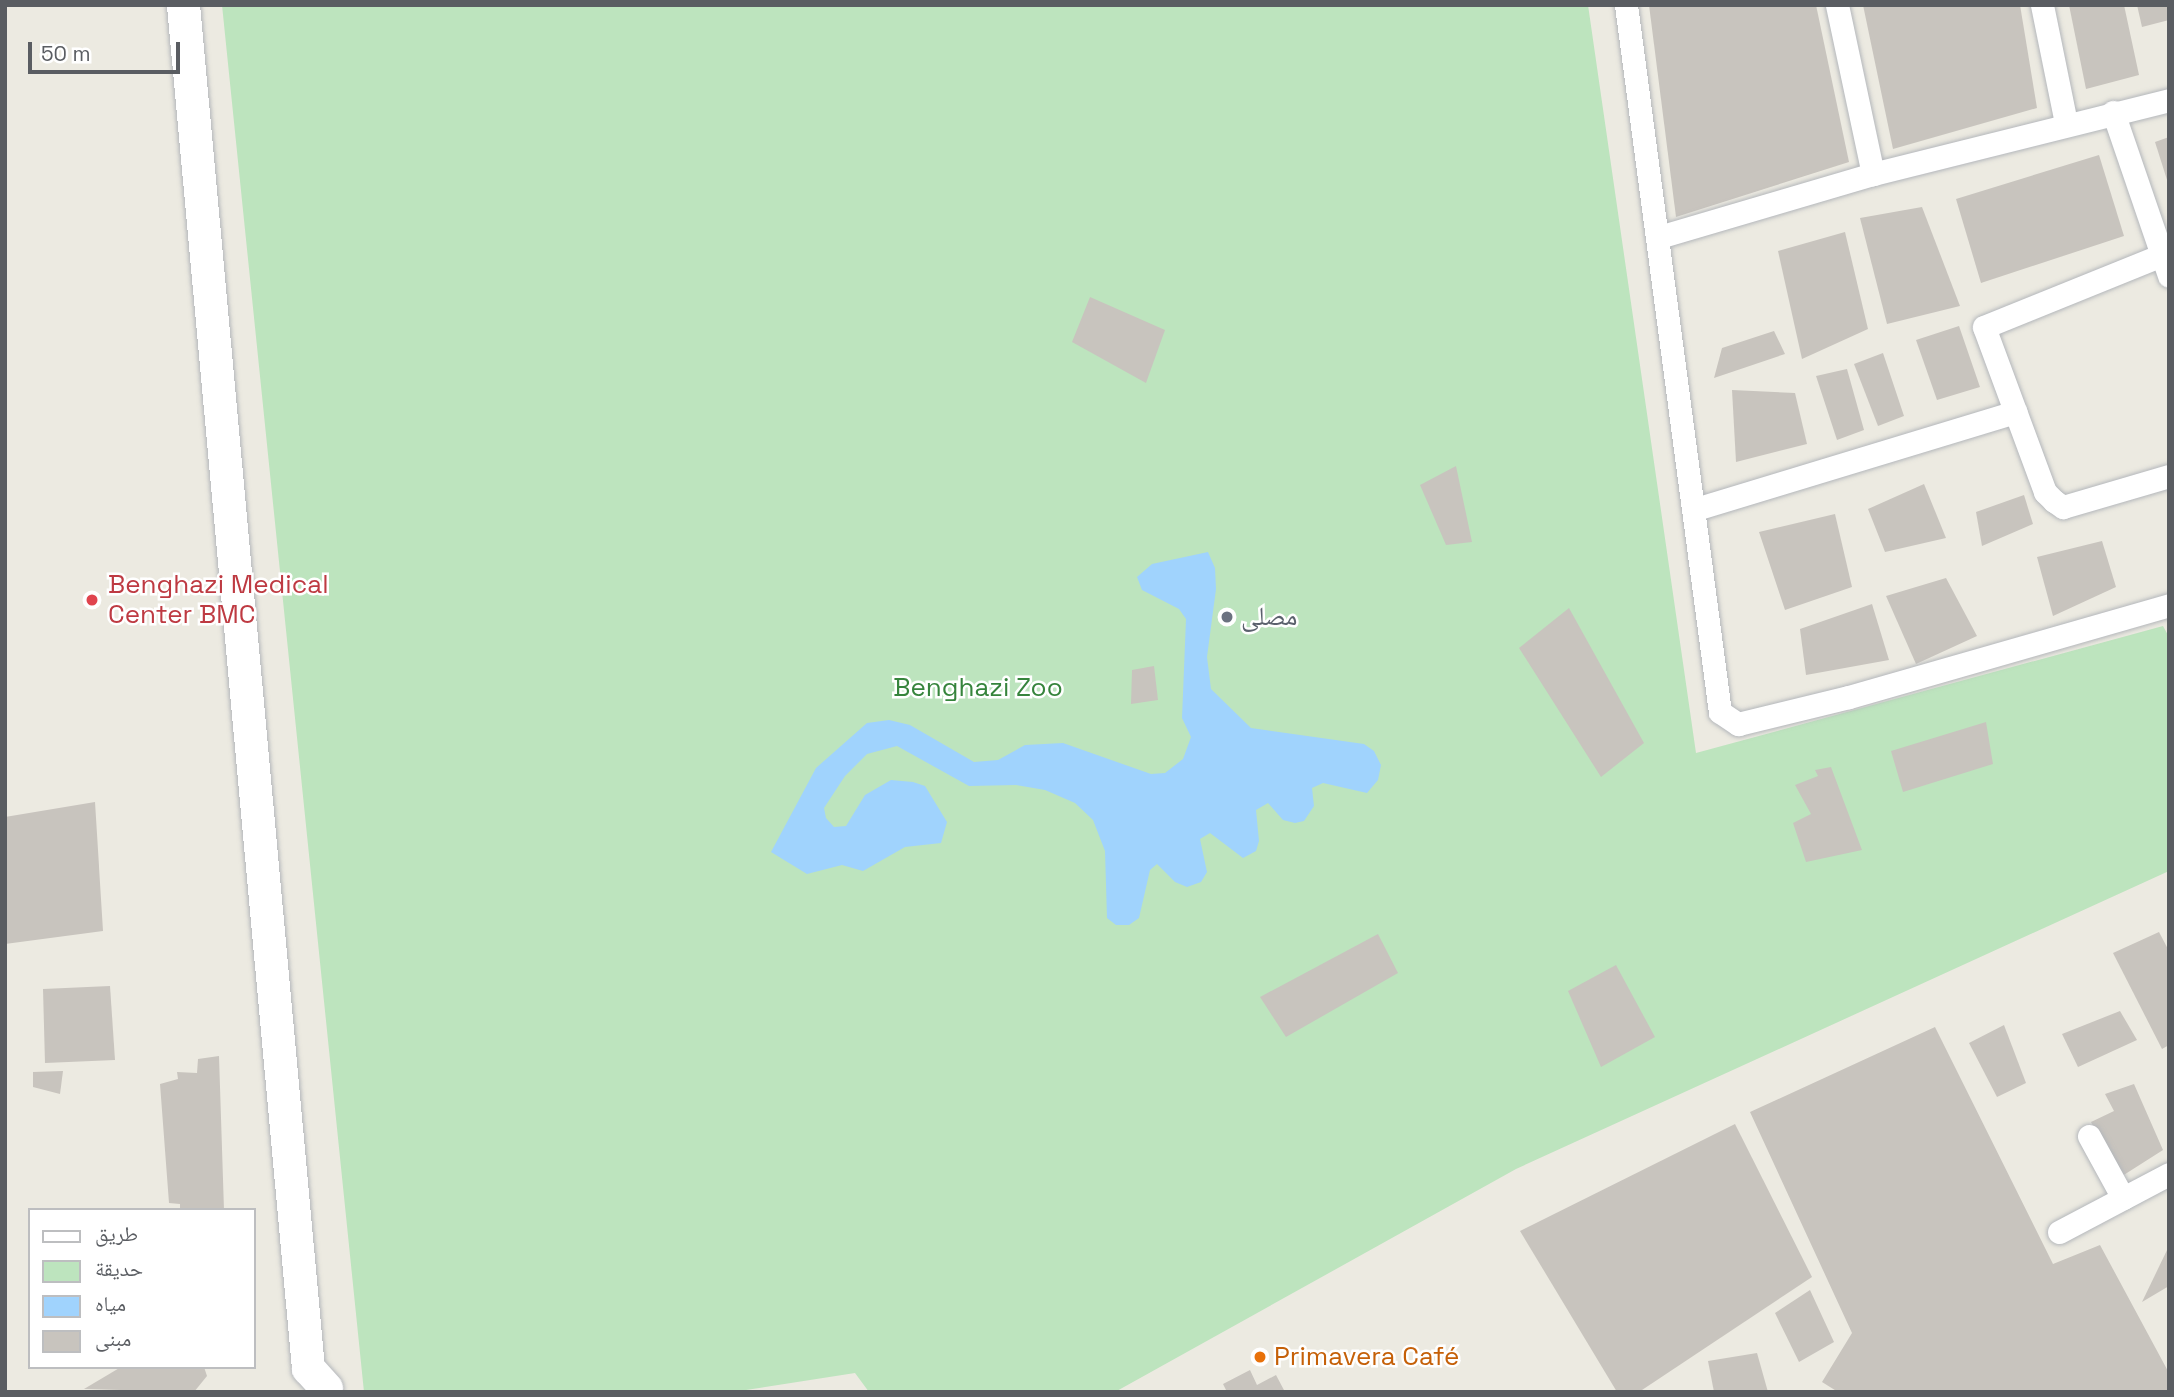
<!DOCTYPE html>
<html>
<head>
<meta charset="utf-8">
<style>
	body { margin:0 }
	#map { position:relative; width:2174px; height:1397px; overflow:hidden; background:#eceae1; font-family:"Space Grotesk","Noto Naskh Arabic",sans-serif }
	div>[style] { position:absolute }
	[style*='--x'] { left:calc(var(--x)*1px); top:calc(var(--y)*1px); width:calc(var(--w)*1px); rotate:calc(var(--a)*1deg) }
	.green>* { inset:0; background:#bde4be }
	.water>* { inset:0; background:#a0d3fd }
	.building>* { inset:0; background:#c8c4be }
	.roads { filter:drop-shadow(0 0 2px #b4b7bb) drop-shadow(0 0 2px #b4b7bb) }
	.minor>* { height:23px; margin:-11.5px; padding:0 11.5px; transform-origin:11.5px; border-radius:11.5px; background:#fff }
	.secondary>* { height:33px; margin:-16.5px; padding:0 16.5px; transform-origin:16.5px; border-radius:16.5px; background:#fff }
	.dots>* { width:19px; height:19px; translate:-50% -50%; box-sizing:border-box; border:4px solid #fff; border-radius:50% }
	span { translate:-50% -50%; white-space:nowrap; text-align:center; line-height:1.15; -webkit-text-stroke:5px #fff; paint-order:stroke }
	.health-label { font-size:26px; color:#be3a42 }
	.left { translate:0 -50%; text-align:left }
	.worship-label { font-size:26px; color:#5b616d }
	.park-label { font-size:26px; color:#36843c }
	.food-label { font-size:26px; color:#c56008 }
	.frame { position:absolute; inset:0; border:7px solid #5a5d62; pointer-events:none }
	.legend { position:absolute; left:28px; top:1208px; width:228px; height:161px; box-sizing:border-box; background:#fff; border:2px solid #bdbec0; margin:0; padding:9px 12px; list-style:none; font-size:21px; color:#5a5d62 }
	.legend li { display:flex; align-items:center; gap:14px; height:35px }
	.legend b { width:35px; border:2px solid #bdbec0 }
	.scale { position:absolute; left:28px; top:42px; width:152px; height:32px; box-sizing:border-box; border:4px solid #5a5d62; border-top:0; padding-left:9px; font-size:21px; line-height:24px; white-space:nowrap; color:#5a5d62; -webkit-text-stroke:5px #fff; paint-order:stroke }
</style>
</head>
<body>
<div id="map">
	<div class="green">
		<i style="clip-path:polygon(222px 5px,1588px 5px,1696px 753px,2163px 626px,2169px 637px,2169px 871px,1516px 1169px,1115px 1392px,869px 1392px,855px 1373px,733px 1392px,364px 1392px)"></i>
	</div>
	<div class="water">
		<i style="clip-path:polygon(1208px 552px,1215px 568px,1216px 589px,1207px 657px,1211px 689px,1251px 728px,1364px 744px,1374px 751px,1381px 765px,1378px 780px,1367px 793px,1323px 783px,1312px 788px,1314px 806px,1304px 821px,1295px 823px,1283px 820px,1268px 803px,1256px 810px,1259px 841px,1256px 851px,1243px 858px,1210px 833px,1200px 839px,1207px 872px,1201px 882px,1187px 887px,1175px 882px,1157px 864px,1150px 870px,1139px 918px,1129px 925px,1116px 925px,1107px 918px,1105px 851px,1093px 820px,1075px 803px,1045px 790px,1016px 785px,969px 786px,897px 746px,867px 754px,845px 776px,824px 808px,826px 818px,834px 827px,846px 826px,865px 795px,891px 780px,913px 782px,925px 786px,947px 822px,941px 843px,905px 847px,863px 871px,842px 865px,807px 874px,771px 852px,816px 768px,867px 723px,889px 720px,910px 725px,974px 762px,998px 760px,1025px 745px,1063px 743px,1151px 774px,1165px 773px,1183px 759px,1191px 737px,1182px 718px,1186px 619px,1179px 609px,1142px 590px,1137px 577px,1152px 564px)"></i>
	</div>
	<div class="building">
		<i style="clip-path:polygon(1649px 5px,1816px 5px,1849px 162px,1676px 217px)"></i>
		<i style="clip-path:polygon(1863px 5px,2020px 5px,2037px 108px,1893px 149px)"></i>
		<i style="clip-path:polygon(2069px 5px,2124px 5px,2139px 75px,2086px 89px)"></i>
		<i style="clip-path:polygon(2137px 5px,2169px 5px,2169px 20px,2142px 27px)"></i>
		<i style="clip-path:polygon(2169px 137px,2169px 183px,2168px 183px,2155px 142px)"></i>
		<i style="clip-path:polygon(2099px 155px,2124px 236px,1981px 283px,1956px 199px)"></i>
		<i style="clip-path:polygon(1922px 207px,1960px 306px,1887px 324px,1860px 218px)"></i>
		<i style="clip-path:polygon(1845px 232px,1868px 329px,1802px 359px,1778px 251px)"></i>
		<i style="clip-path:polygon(1090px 297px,1165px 330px,1146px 383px,1072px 342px)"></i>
		<i style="clip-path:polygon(1959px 326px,1980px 387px,1937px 400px,1916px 340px)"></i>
		<i style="clip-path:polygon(1774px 331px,1785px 354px,1714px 378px,1722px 348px)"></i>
		<i style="clip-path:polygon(1883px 353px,1904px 416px,1878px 426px,1854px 364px)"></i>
		<i style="clip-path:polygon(1847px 369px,1864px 430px,1837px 440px,1816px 376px)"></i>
		<i style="clip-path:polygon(1732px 390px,1795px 393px,1807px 444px,1736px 462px)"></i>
		<i style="clip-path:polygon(1456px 466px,1472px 542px,1446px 545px,1420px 485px)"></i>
		<i style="clip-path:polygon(1924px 484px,1946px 538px,1885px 552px,1868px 509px)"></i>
		<i style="clip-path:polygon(2024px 495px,2033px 524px,1982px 546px,1976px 512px)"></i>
		<i style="clip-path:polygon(1835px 514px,1852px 587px,1785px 610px,1759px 532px)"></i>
		<i style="clip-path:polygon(2102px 541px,2116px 587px,2053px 616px,2037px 557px)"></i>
		<i style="clip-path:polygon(1946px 578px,1977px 636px,1916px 664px,1886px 596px)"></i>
		<i style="clip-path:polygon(1872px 604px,1889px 660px,1806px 675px,1800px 629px)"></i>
		<i style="clip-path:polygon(1569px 608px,1644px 743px,1601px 777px,1519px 648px)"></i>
		<i style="clip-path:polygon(1154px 666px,1158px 700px,1131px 704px,1132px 670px)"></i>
		<i style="clip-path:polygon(1986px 722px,1993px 764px,1903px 792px,1891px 751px)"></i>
		<i style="clip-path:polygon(1831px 767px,1862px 850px,1806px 862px,1793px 823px,1811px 814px,1795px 785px,1818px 776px,1815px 770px)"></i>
		<i style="clip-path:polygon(95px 802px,103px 931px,5px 944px,5px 817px)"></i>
		<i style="clip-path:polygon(2159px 932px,2169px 951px,2169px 1045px,2162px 1049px,2113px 953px)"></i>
		<i style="clip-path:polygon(1378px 934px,1398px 973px,1286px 1037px,1260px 997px)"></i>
		<i style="clip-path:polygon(1616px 965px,1655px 1037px,1601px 1067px,1568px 991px)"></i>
		<i style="clip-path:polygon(110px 986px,115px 1060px,45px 1063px,43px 989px)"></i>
		<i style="clip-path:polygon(2120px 1011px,2137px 1040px,2078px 1067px,2062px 1034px)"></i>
		<i style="clip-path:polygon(2004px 1025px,2026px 1083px,1997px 1097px,1969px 1043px)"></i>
		<i style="clip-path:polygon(1935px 1027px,2053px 1264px,2100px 1245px,2169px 1373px,2169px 1392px,1838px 1392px,1822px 1382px,1852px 1333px,1750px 1112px)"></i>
		<i style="clip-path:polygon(219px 1056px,224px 1210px,180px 1210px,180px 1204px,169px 1203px,160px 1084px,178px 1079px,177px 1072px,197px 1073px,198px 1059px)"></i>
		<i style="clip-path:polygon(63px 1071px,60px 1094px,33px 1087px,33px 1072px)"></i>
		<i style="clip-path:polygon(2134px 1084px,2163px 1150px,2119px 1178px,2091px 1122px,2114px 1111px,2105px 1094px)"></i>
		<i style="clip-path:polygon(1735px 1124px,1812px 1277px,1639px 1392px,1617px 1392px,1520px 1231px)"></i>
		<i style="clip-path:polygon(2169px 1246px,2169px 1286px,2142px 1302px)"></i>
		<i style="clip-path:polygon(1810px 1290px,1834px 1342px,1799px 1362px,1775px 1313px)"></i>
		<i style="clip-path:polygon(1757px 1353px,1768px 1392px,1714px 1392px,1708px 1361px)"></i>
		<i style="clip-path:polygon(121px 1367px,204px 1367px,207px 1376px,194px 1392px,84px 1389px)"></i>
		<i style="clip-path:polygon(1250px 1370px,1257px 1385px,1276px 1375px,1285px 1392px,1227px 1392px,1223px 1384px)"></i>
	</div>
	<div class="roads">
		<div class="minor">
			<i style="--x:1626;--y:5;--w:713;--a:82.43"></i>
			<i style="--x:1720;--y:712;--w:22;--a:34"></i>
			<i style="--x:1738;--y:724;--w:114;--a:-13.7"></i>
			<i style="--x:1849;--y:697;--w:333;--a:-16"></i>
			<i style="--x:1837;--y:5;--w:173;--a:78"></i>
			<i style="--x:2042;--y:5;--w:120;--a:78.5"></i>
			<i style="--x:2113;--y:112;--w:173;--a:71.1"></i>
			<i style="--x:1659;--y:237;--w:223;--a:-16.4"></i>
			<i style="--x:1873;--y:174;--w:305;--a:-14"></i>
			<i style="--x:2162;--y:255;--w:192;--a:158"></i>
			<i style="--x:1984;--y:327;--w:176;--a:69.7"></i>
			<i style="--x:2045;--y:492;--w:13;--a:45"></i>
			<i style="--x:2054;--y:501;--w:11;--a:34"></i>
			<i style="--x:2063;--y:507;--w:110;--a:-16.3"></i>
			<i style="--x:1696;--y:509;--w:334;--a:-16.9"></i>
			<i style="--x:2089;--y:1136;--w:71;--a:61.3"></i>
			<i style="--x:2059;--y:1232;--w:124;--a:-27.8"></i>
		</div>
		<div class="secondary">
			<i style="--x:183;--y:5;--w:1369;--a:84.76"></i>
			<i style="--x:308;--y:1368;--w:27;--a:48"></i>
		</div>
	</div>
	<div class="dots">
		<i style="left:92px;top:600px;background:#e0444e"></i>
		<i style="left:1227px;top:617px;background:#6b7280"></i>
		<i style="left:1260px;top:1357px;background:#e8710a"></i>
	</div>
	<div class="health-label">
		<span class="left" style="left:108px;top:600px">Benghazi Medical<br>Center BMC</span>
	</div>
	<div class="worship-label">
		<span class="left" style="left:1241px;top:617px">مصلى</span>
	</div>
	<div class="park-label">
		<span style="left:978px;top:688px">Benghazi Zoo</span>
	</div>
	<div class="food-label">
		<span class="left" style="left:1274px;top:1357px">Primavera Café</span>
	</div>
	<div class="frame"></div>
	<ul class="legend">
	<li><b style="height:9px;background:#fff"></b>طريق</li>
	<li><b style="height:19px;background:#bde4be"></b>حديقة</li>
	<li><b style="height:19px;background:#a0d3fd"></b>مياه</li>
	<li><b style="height:19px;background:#c8c4be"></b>مبنى</li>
	</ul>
	<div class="scale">50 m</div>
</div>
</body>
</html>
